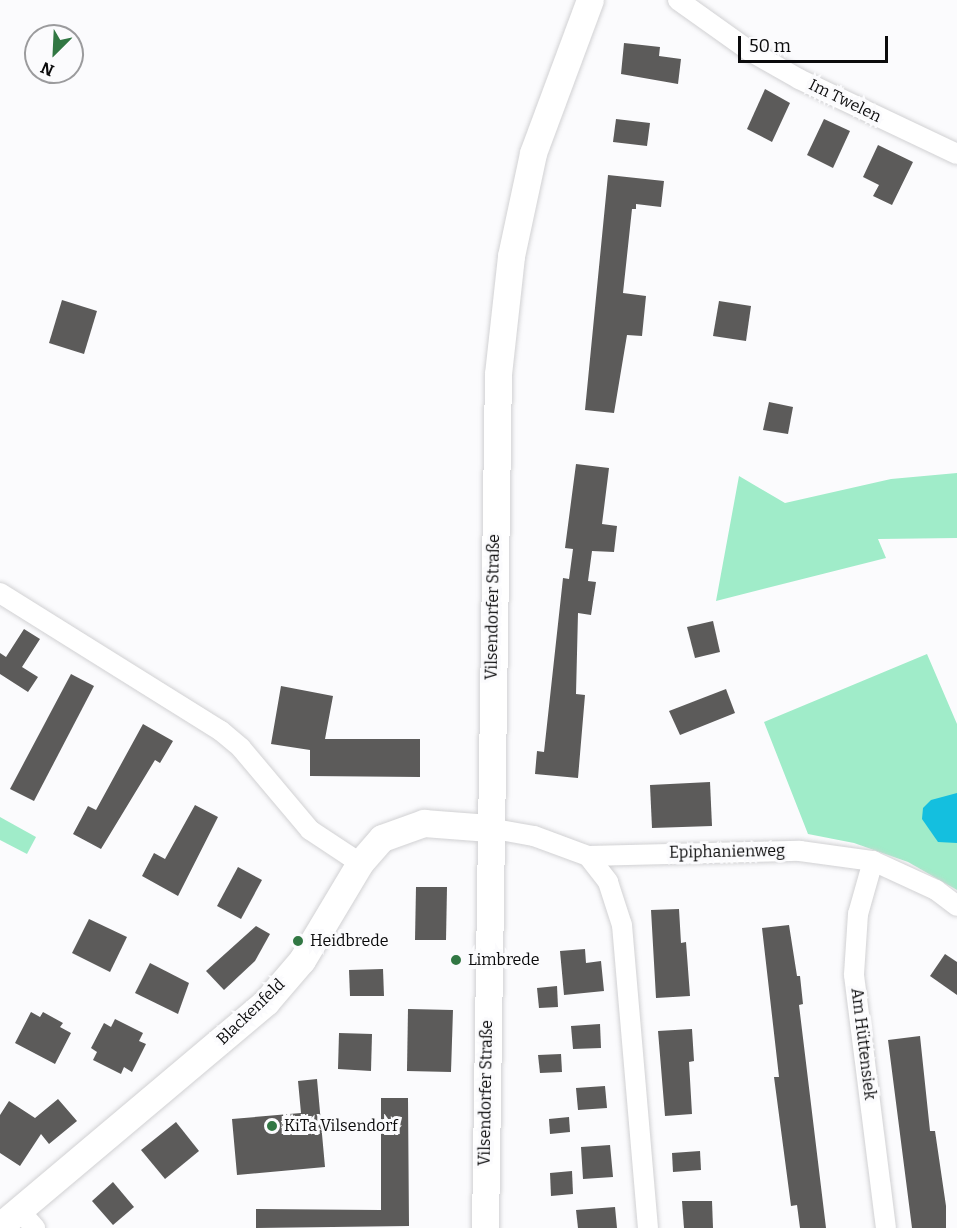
<!DOCTYPE html>
<html>
<head>
<meta charset="utf-8">
<style>
	body { margin:0 }
	#map { position:relative; width:957px; height:1228px; overflow:hidden; background:#fbfbfd; font-family:Bitter,serif }
	div>[style] { position:absolute }
	[style*='--x'] { left:calc(var(--x)*1px); top:calc(var(--y)*1px); width:calc(var(--w)*1px); rotate:calc(var(--a)*1deg) }
	.green>* { inset:0; background:#a0ecc9 }
	.water>* { inset:0; background:#14bfdf }
	.building>* { inset:0; background:#5c5b5a }
	.roads { filter:drop-shadow(0 0 2px #d1d1d3) drop-shadow(0 0 2px #d1d1d3) }
	.street>* { height:20px; margin:-10px; padding:0 10px; transform-origin:10px; border-radius:10px; background:#fff }
	.secondary>* { height:27px; margin:-13.5px; padding:0 13.5px; transform-origin:13.5px; border-radius:13.5px; background:#fff }
	.dots>* { width:16px; height:16px; translate:-50% -50%; box-sizing:border-box; border:3px solid #fbfbfd; border-radius:50% }
	span { translate:-50% -50%; white-space:nowrap; text-align:center; line-height:1.15; -webkit-text-stroke:6px #fbfbfd; paint-order:stroke }
	.street-label { font-size:16px; color:#0b0b0c }
	.poi-label { font-size:16px; color:#0b0b0c }
	.left { translate:0 -50%; text-align:left }
	.north { position:absolute; left:24px; top:24px; width:60px; height:60px; box-sizing:border-box; background:#fbfbfd; border:2px solid #9b9b9d; border-radius:50%; rotate:204deg; font-size:16px; font-weight:700; line-height:24px; text-align:center; color:#0b0b0c }
	.north::after { content:''; display:block; margin:auto; width:21px; height:27px; background:#317743; clip-path:polygon(50% 0,100% 100%,50% 72%,0 100%) }
	.scale { position:absolute; left:738px; top:36px; width:150px; height:27px; box-sizing:border-box; border:3px solid #0b0b0c; border-top:0; padding-left:8px; font-size:18px; line-height:21px; white-space:nowrap; color:#0b0b0c; -webkit-text-stroke:4px #fbfbfd; paint-order:stroke }
</style>
</head>
<body>
<div id="map">
	<div class="green">
		<i style="clip-path:polygon(957px 473px,957px 538px,878px 539px,886px 558px,716px 601px,739px 476px,785px 503px,891px 479px)"></i>
		<i style="clip-path:polygon(927px 654px,957px 724px,957px 890px,908px 862px,854px 843px,808px 834px,764px 722px)"></i>
		<i style="clip-path:polygon(0 817px,36px 837px,27px 854px,0 840px)"></i>
	</div>
	<div class="water">
		<i style="clip-path:polygon(957px 793px,957px 843px,938px 842px,922px 819px,923px 808px,931px 800px)"></i>
	</div>
	<div class="building">
		<i style="clip-path:polygon(624px 43px,660px 47px,659px 56px,681px 59px,678px 84px,621px 74px)"></i>
		<i style="clip-path:polygon(765px 89px,790px 103px,772px 142px,747px 129px)"></i>
		<i style="clip-path:polygon(616px 119px,650px 123px,647px 146px,613px 142px)"></i>
		<i style="clip-path:polygon(824px 119px,850px 131px,833px 168px,807px 155px)"></i>
		<i style="clip-path:polygon(878px 145px,913px 162px,892px 205px,873px 196px,879px 185px,863px 177px)"></i>
		<i style="clip-path:polygon(608px 175px,664px 181px,661px 207px,636px 204px,636px 209px,632px 209px,623px 293px,646px 296px,642px 336px,627px 335px,614px 413px,585px 410px)"></i>
		<i style="clip-path:polygon(62px 300px,97px 311px,84px 354px,49px 343px)"></i>
		<i style="clip-path:polygon(719px 301px,751px 306px,746px 341px,713px 336px)"></i>
		<i style="clip-path:polygon(769px 402px,793px 407px,788px 434px,763px 430px)"></i>
		<i style="clip-path:polygon(576px 464px,609px 468px,602px 524px,617px 526px,614px 552px,592px 551px,588px 581px,596px 582px,591px 615px,578px 613px,576px 694px,585px 695px,578px 778px,535px 774px,537px 751px,544px 752px,563px 578px,569px 579px,573px 549px,565px 548px)"></i>
		<i style="clip-path:polygon(713px 621px,720px 652px,695px 658px,687px 627px)"></i>
		<i style="clip-path:polygon(24px 629px,40px 639px,22px 667px,38px 677px,28px 692px,0 674px,0 653px,6px 657px)"></i>
		<i style="clip-path:polygon(71px 674px,94px 686px,34px 801px,10px 789px)"></i>
		<i style="clip-path:polygon(281px 686px,333px 696px,325px 739px,420px 739px,420px 777px,310px 776px,310px 750px,271px 744px)"></i>
		<i style="clip-path:polygon(726px 689px,735px 713px,680px 735px,669px 711px)"></i>
		<i style="clip-path:polygon(143px 724px,173px 741px,160px 763px,155px 760px,101px 849px,73px 834px,88px 806px,96px 810px)"></i>
		<i style="clip-path:polygon(710px 782px,712px 826px,652px 828px,650px 785px)"></i>
		<i style="clip-path:polygon(195px 805px,218px 817px,178px 896px,142px 876px,154px 853px,165px 859px)"></i>
		<i style="clip-path:polygon(238px 867px,262px 880px,241px 919px,217px 906px)"></i>
		<i style="clip-path:polygon(416px 887px,447px 887px,446px 940px,415px 940px)"></i>
		<i style="clip-path:polygon(679px 909px,681px 943px,686px 942px,690px 996px,656px 998px,651px 910px)"></i>
		<i style="clip-path:polygon(89px 919px,127px 937px,110px 972px,72px 953px)"></i>
		<i style="clip-path:polygon(789px 925px,797px 976px,800px 976px,803px 1004px,799px 1005px,826px 1228px,800px 1228px,797px 1205px,791px 1206px,774px 1077px,779px 1077px,762px 928px)"></i>
		<i style="clip-path:polygon(256px 926px,270px 934px,255px 961px,224px 990px,206px 971px)"></i>
		<i style="clip-path:polygon(585px 949px,586px 963px,601px 961px,604px 991px,564px 995px,560px 951px)"></i>
		<i style="clip-path:polygon(945px 954px,957px 962px,957px 995px,930px 976px)"></i>
		<i style="clip-path:polygon(150px 963px,189px 983px,178px 1014px,135px 993px)"></i>
		<i style="clip-path:polygon(383px 969px,384px 996px,350px 996px,349px 970px)"></i>
		<i style="clip-path:polygon(557px 986px,558px 1007px,539px 1008px,537px 988px)"></i>
		<i style="clip-path:polygon(408px 1009px,453px 1010px,451px 1072px,407px 1071px)"></i>
		<i style="clip-path:polygon(31px 1012px,40px 1017px,43px 1012px,63px 1023px,60px 1027px,71px 1033px,55px 1064px,15px 1043px)"></i>
		<i style="clip-path:polygon(115px 1019px,143px 1033px,139px 1041px,146px 1044px,132px 1072px,124px 1067px,121px 1074px,93px 1060px,97px 1052px,91px 1048px,104px 1023px,111px 1027px)"></i>
		<i style="clip-path:polygon(600px 1024px,601px 1048px,573px 1049px,571px 1026px)"></i>
		<i style="clip-path:polygon(692px 1029px,694px 1061px,689px 1062px,692px 1114px,665px 1116px,658px 1031px)"></i>
		<i style="clip-path:polygon(339px 1033px,372px 1034px,371px 1071px,338px 1069px)"></i>
		<i style="clip-path:polygon(920px 1036px,930px 1131px,935px 1131px,946px 1206px,946px 1228px,912px 1228px,888px 1040px)"></i>
		<i style="clip-path:polygon(561px 1054px,562px 1072px,540px 1073px,538px 1055px)"></i>
		<i style="clip-path:polygon(317px 1079px,325px 1167px,237px 1175px,232px 1119px,301px 1113px,298px 1081px)"></i>
		<i style="clip-path:polygon(605px 1086px,607px 1108px,578px 1110px,576px 1088px)"></i>
		<i style="clip-path:polygon(381px 1098px,408px 1098px,409px 1226px,256px 1228px,256px 1209px,381px 1210px)"></i>
		<i style="clip-path:polygon(58px 1099px,77px 1121px,49px 1144px,41px 1134px,20px 1166px,0 1153px,0 1115px,9px 1101px,35px 1118px)"></i>
		<i style="clip-path:polygon(569px 1117px,570px 1132px,550px 1134px,549px 1119px)"></i>
		<i style="clip-path:polygon(176px 1122px,199px 1151px,165px 1179px,141px 1150px)"></i>
		<i style="clip-path:polygon(610px 1145px,613px 1177px,583px 1179px,581px 1147px)"></i>
		<i style="clip-path:polygon(700px 1151px,701px 1170px,673px 1172px,672px 1153px)"></i>
		<i style="clip-path:polygon(572px 1171px,573px 1194px,551px 1196px,550px 1173px)"></i>
		<i style="clip-path:polygon(113px 1182px,134px 1207px,113px 1225px,92px 1201px)"></i>
		<i style="clip-path:polygon(682px 1201px,712px 1201px,713px 1228px,684px 1228px)"></i>
		<i style="clip-path:polygon(615px 1207px,617px 1228px,578px 1228px,576px 1210px)"></i>
	</div>
	<div class="roads">
		<div class="street">
			<i style="--x:678;--y:0;--w:86;--a:35.5"></i>
			<i style="--x:748;--y:50;--w:59;--a:29.6"></i>
			<i style="--x:799;--y:79;--w:175;--a:25.4"></i>
			<i style="--x:0;--y:593;--w:261;--a:32"></i>
			<i style="--x:221;--y:731;--w:26;--a:40"></i>
			<i style="--x:241;--y:748;--w:107;--a:49.9"></i>
			<i style="--x:310;--y:830;--w:60;--a:33.4"></i>
			<i style="--x:489;--y:828;--w:46;--a:10.1"></i>
			<i style="--x:534;--y:836;--w:58;--a:20.3"></i>
			<i style="--x:588;--y:856;--w:212;--a:-1.4"></i>
			<i style="--x:800;--y:851;--w:74;--a:7.8"></i>
			<i style="--x:873;--y:861;--w:69;--a:24.7"></i>
			<i style="--x:936;--y:890;--w:26;--a:37"></i>
			<i style="--x:588;--y:856;--w:33;--a:52"></i>
			<i style="--x:608;--y:882;--w:45;--a:72"></i>
			<i style="--x:622;--y:925;--w:304;--a:85.1"></i>
			<i style="--x:873;--y:861;--w:55;--a:105.8"></i>
			<i style="--x:858;--y:914;--w:61;--a:93.8"></i>
			<i style="--x:854;--y:975;--w:255;--a:82.8"></i>
			<i style="--x:19;--y:1210;--w:24;--a:48"></i>
		</div>
		<div class="secondary">
			<i style="--x:0;--y:1226;--w:348;--a:-40.1"></i>
			<i style="--x:266;--y:1002;--w:55;--a:-49.4"></i>
			<i style="--x:302;--y:960;--w:113;--a:-59.1"></i>
			<i style="--x:360;--y:863;--w:33;--a:-49"></i>
			<i style="--x:382;--y:838;--w:45;--a:-19.7"></i>
			<i style="--x:424;--y:823;--w:65;--a:4.4"></i>
			<i style="--x:485;--y:1228;--w:854;--a:-89.13"></i>
			<i style="--x:498;--y:374;--w:119;--a:-83.7"></i>
			<i style="--x:511;--y:256;--w:105;--a:-77.9"></i>
			<i style="--x:533;--y:153;--w:163;--a:-69.6"></i>
		</div>
	</div>
	<div class="dots">
		<i style="left:298px;top:941px;background:#317743"></i>
		<i style="left:456px;top:960px;background:#317743"></i>
		<i style="left:272px;top:1126px;background:#317743"></i>
	</div>
	<div class="street-label">
		<span style="left:845px;top:101px;rotate:26deg">Im Twelen</span>
		<span style="left:493px;top:607px;rotate:-89deg">Vilsendorfer Straße</span>
		<span style="left:727px;top:852px;rotate:-1deg">Epiphanienweg</span>
		<span style="left:251px;top:1012px;rotate:-44deg">Blackenfeld</span>
		<span style="left:863px;top:1044px;rotate:83deg">Am Hüttensiek</span>
		<span style="left:486px;top:1093px;rotate:-89deg">Vilsendorfer Straße</span>
	</div>
	<div class="poi-label">
		<span class="left" style="left:310px;top:941px">Heidbrede</span>
		<span class="left" style="left:468px;top:960px">Limbrede</span>
		<span class="left" style="left:284px;top:1126px">KiTa Vilsendorf</span>
	</div>
	<div class="north">N</div>
	<div class="scale">50 m</div>
</div>
</body>
</html>
